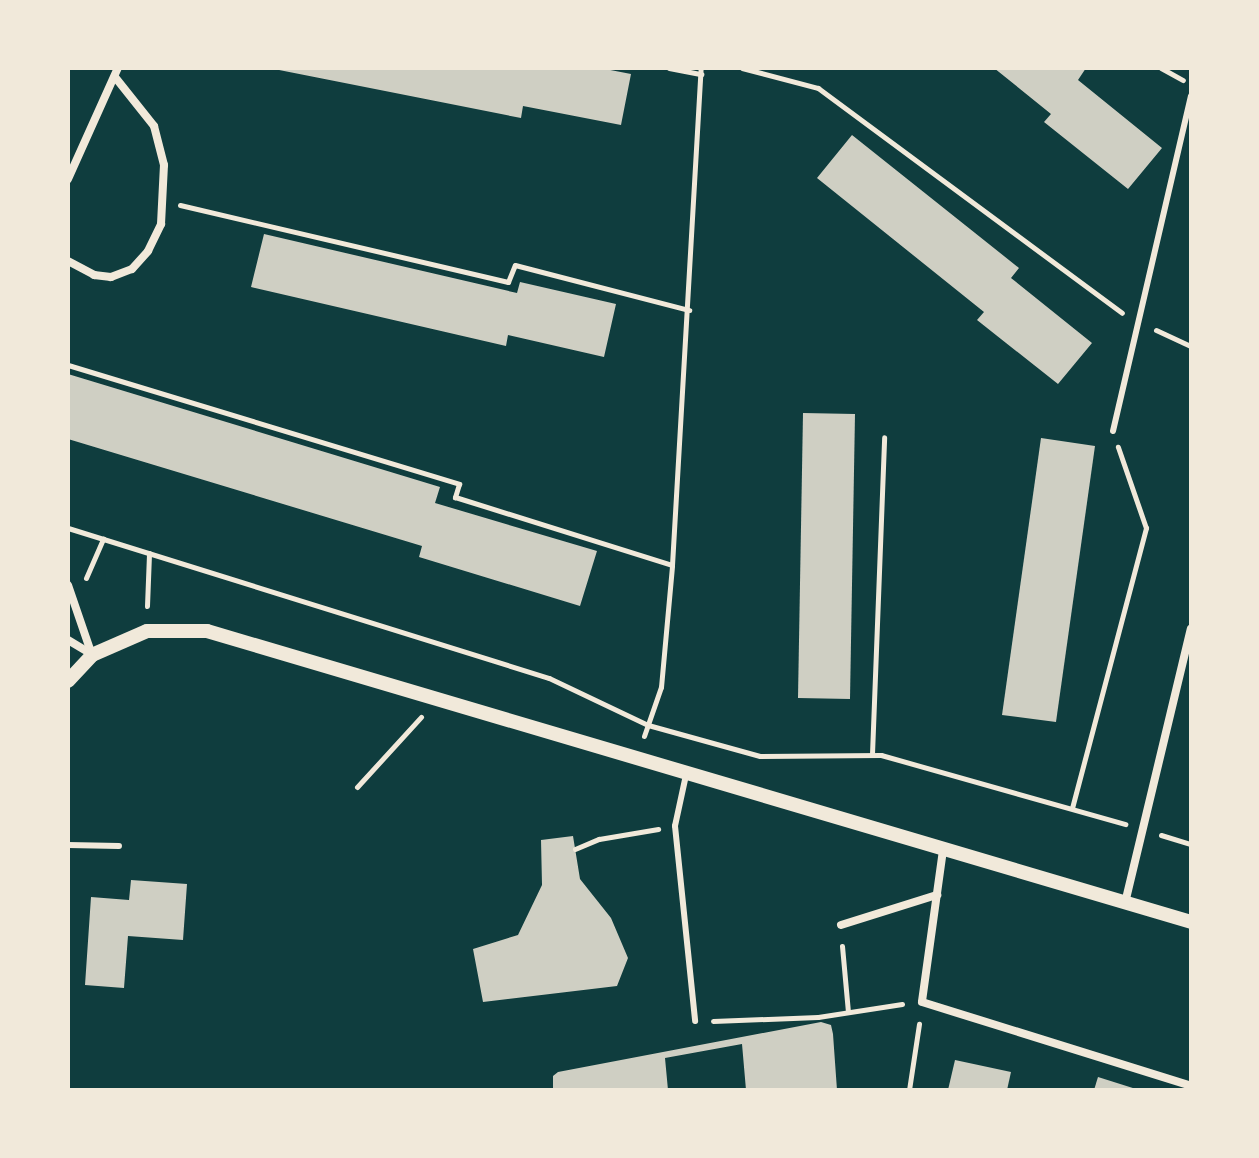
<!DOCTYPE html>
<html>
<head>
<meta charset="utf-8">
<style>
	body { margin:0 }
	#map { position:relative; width:1259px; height:1158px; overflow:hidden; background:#0f3d3e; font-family:Karla,sans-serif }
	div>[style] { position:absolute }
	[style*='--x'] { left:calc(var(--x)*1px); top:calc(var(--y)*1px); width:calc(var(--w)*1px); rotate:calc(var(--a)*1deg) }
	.building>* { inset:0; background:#cfcfc3 }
	.path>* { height:5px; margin:-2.5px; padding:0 2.5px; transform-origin:2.5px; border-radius:2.5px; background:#f1e9da }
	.service>* { height:6px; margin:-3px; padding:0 3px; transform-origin:3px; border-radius:3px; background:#f1e9da }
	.minor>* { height:8px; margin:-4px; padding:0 4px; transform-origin:4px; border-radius:4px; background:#f1e9da }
	.tertiary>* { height:14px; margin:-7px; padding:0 7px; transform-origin:7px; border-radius:7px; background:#f1e9da }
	span { translate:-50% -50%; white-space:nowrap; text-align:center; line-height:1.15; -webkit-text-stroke:6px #f1e9da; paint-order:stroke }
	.frame { position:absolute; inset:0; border:70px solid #f1e9da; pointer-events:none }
</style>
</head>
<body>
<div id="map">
	<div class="building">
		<i style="clip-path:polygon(269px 68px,600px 68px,631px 74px,621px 125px,523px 106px,521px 118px)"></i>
		<i style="clip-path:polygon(994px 68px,1086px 68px,1078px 80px,1162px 148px,1128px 189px,1044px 122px,1051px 114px)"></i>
		<i style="clip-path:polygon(852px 135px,1019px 268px,1011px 278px,1092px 343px,1058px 384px,977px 320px,984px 312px,817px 178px)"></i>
		<i style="clip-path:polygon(264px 234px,517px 293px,520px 282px,616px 304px,604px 357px,508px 335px,506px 346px,251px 287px)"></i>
		<i style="clip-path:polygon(68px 374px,440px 487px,435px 503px,597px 551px,580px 606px,419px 557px,422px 546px,68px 439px)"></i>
		<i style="clip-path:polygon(803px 413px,855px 414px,850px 699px,798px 698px)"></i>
		<i style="clip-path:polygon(1041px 438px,1095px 446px,1056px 722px,1002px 715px)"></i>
		<i style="clip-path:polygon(573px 836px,580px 879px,611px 918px,628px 958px,617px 986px,483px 1002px,473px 949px,518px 935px,542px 885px,541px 840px)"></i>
		<i style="clip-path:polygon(131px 880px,187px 884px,183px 940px,128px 936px,124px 988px,85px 985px,91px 897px,129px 900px)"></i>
		<i style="clip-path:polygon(821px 1022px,831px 1025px,833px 1034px,837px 1090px,746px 1090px,742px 1044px,665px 1058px,668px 1090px,553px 1090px,553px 1076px,558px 1072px)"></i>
		<i style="clip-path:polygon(955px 1060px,1011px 1072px,1007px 1090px,948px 1090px)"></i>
		<i style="clip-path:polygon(1098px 1077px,1136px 1089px,1136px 1090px,1094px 1090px)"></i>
	</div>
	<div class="path">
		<i style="--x:669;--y:68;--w:33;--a:11"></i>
		<i style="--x:742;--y:68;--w:79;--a:14.7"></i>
		<i style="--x:818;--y:88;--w:378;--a:36.5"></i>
		<i style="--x:1161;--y:68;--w:25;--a:29"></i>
		<i style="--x:180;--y:205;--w:337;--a:13.2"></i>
		<i style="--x:508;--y:282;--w:18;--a:-68"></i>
		<i style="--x:515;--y:265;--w:180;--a:14.5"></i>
		<i style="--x:1156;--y:330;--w:38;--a:25"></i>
		<i style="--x:68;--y:365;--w:409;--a:16.9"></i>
		<i style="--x:459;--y:484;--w:14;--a:107"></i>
		<i style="--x:455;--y:497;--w:227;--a:17.4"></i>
		<i style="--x:68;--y:528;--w:504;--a:17.32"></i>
		<i style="--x:549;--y:678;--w:110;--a:25.4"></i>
		<i style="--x:648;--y:725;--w:116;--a:15.5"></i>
		<i style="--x:760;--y:756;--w:121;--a:-0.5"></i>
		<i style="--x:881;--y:755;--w:254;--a:15.8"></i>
		<i style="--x:86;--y:578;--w:43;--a:-66.4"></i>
		<i style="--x:147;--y:606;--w:53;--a:-87.8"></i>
		<i style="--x:644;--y:736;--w:52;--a:-70.9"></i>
		<i style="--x:661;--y:687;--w:122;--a:-84.8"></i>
		<i style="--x:672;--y:565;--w:498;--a:-86.7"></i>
		<i style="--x:872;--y:754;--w:317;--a:-87.8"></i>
		<i style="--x:357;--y:787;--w:95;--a:-47.6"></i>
		<i style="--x:1072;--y:808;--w:290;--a:-75.2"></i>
		<i style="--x:1146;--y:528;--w:86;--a:-109.1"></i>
		<i style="--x:1161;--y:835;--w:31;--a:17"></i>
		<i style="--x:575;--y:849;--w:26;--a:-23"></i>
		<i style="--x:599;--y:839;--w:60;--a:-9.6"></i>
		<i style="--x:842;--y:946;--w:66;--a:84.8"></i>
		<i style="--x:713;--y:1021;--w:105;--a:-2.2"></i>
		<i style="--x:818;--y:1017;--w:85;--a:-8.8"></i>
		<i style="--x:909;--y:1090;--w:67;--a:-81.4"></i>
	</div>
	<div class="service">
		<i style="--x:1113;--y:431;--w:344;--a:-76.9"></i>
		<i style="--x:686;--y:775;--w:52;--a:102.2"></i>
		<i style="--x:675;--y:826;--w:196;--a:84.1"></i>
		<i style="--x:68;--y:845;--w:51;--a:1.1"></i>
	</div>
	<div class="minor">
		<i style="--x:68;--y:179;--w:122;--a:-65.8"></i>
		<i style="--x:68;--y:261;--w:30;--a:28"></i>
		<i style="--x:94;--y:275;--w:17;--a:7"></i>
		<i style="--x:111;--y:277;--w:22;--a:-21"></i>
		<i style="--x:132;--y:269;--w:24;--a:-48"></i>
		<i style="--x:148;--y:251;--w:30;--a:-64"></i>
		<i style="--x:161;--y:224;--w:59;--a:-87.1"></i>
		<i style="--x:164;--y:165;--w:40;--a:-104.4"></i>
		<i style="--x:154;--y:126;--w:63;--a:-128.5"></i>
		<i style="--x:68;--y:585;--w:74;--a:71.1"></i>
		<i style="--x:68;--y:640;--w:27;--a:31"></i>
		<i style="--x:943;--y:850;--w:153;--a:97.9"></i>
		<i style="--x:922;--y:1002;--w:282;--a:17.3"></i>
		<i style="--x:1125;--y:903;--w:282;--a:-76.5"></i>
		<i style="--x:841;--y:925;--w:101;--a:-17.4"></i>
	</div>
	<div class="tertiary">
		<i style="--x:68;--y:681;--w:35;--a:-47"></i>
		<i style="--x:92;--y:655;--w:60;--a:-23.6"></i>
		<i style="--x:147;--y:631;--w:60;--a:0"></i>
		<i style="--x:207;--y:631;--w:1026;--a:16.47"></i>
	</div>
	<div class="frame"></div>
</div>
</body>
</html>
